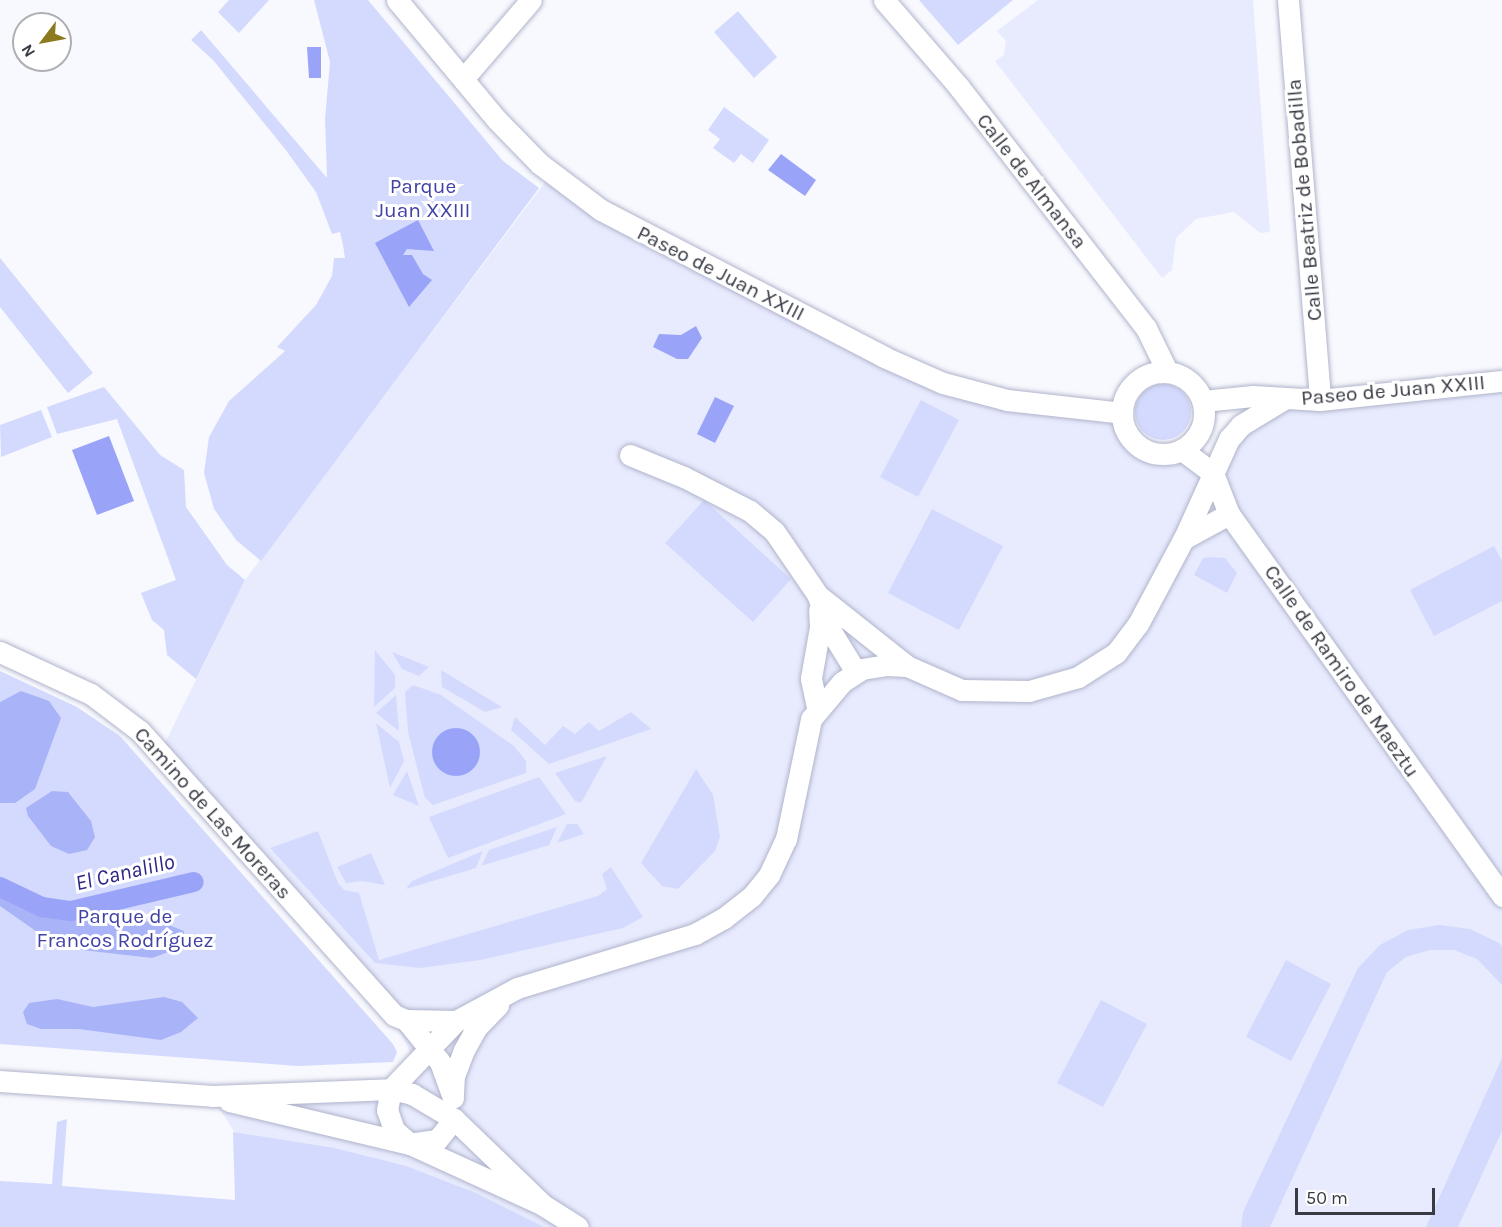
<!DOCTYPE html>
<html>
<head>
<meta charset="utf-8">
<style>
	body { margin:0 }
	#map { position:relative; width:1502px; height:1227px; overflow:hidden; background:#f8f9fe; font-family:Karla,sans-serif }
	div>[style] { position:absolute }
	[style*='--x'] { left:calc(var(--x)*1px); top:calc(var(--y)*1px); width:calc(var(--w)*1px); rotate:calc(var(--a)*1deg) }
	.built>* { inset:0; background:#e8ebfe }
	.green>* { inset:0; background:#d4dafd }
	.round { border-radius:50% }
	.forest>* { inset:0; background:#a9b3f8 }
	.water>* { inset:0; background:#99a4f9 }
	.canal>* { height:20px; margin:-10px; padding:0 10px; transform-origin:10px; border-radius:10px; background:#99a4f9 }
	.roads { filter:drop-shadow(0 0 2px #b0b4cb) drop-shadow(0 0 2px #b0b4cb) }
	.minor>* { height:21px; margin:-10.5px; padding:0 10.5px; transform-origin:10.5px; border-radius:10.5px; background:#fff }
	.minor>.ring { margin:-10.5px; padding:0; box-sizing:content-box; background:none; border:21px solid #fff; border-radius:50% }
	span { translate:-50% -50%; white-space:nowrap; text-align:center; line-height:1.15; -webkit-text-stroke:6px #fff; paint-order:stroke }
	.street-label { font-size:21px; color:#383a44 }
	.park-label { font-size:21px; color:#4042a4 }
	.water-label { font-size:22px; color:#2b2686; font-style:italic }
	.north { position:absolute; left:12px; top:12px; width:60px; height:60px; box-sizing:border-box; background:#fff; border:2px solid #afb0b4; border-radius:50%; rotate:238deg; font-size:16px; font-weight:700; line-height:24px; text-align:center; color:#383a44 }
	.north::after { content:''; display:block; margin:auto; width:21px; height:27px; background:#8c7a1f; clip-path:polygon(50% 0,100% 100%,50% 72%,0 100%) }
	.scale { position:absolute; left:1295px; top:1188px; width:140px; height:27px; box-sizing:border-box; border:3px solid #383a44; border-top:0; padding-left:8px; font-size:18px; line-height:21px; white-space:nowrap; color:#383a44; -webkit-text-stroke:4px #fff; paint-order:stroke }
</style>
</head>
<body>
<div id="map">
	<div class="built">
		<i style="clip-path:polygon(1038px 0,1253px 0,1270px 232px,1260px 233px,1234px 212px,1196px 219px,1176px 238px,1172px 270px,1162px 278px,995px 61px,1004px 55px,1006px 41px,997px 31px)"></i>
		<i style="clip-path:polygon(552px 173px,943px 383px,1122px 413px,1131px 439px,1142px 448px,1155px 454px,1182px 450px,1213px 472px,1224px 452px,1284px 399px,1502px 381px,1502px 1227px,246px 1227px,240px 1141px,212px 1096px,391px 1089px,411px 1062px,408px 1047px,396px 1025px,160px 753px,245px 580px)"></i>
	</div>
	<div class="green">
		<i style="clip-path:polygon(229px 0,269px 0,239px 33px,218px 12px)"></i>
		<i style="clip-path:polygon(314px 0,368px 0,503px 161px,539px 188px,261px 561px,236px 540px,214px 509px,204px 473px,209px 437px,229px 401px,285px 351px,277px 347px,316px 305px,332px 276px,334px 258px,345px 258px,343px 245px,340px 232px,332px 234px,316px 192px,285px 149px,213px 60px,191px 40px,201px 30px,327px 178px,325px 119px,330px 62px)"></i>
		<i style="clip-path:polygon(919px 0,1013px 0,958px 45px)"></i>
		<i style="clip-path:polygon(738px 11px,777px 57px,754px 78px,714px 32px)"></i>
		<i style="clip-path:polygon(724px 107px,769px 140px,753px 163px,741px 154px,734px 163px,713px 148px,720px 139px,708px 130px)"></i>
		<i style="clip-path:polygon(0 258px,93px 373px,68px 393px,0 307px)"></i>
		<i class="round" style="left:1135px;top:384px;width:56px;height:56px"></i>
		<i style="clip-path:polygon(104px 387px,160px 455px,184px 470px,186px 507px,227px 565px,245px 580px,196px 679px,167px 655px,164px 630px,152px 620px,141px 593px,176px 580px,117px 419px,57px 434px,47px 407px)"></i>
		<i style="clip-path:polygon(921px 400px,959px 420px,918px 497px,880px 477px)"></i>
		<i style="clip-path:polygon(41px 410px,52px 437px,1px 457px,0 425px)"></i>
		<i style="clip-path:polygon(704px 500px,791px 579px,753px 622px,665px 543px)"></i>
		<i style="clip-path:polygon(932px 509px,1003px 546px,959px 630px,888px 593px)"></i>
		<i style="clip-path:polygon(1494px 546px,1502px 561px,1502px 601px,1434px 636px,1410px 590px)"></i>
		<i style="clip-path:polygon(1209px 557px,1225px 558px,1237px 573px,1227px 593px,1194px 575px,1203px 558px)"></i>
		<i style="clip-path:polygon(375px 650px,395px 675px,395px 688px,374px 707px)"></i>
		<i style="clip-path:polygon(392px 652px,429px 667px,419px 676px,402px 669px)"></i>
		<i style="clip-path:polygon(0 671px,77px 707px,120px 736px,393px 1044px,397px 1052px,393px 1062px,298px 1066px,0 1044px)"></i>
		<i style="clip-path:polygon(441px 671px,441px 670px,502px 707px,485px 712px,442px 687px)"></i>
		<i style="clip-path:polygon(413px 685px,441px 695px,514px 746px,526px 761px,526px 773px,433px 805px,425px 798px,408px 732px,405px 692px)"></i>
		<i style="clip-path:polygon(396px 695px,399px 731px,376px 713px)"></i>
		<i style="clip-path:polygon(631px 712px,651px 729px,549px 764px,511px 730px,515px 717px,545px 745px,563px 726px,575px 734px,589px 722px,599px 731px)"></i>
		<i style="clip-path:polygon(376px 723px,399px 742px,404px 761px,390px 788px)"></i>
		<i style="clip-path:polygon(607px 756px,581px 803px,575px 801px,555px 773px)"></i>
		<i style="clip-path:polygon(696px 769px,713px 795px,720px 837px,715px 851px,678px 889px,662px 886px,641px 863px)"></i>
		<i style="clip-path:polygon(407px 771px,419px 806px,393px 795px)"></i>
		<i style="clip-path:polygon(539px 777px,566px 814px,448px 858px,429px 817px)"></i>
		<i style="clip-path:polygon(567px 824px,577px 824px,584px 834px,557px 843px)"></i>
		<i style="clip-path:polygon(557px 827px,549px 845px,481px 866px,489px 850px)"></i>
		<i style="clip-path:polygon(318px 831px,338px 883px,344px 890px,359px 893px,379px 960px,598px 896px,607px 889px,602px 874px,611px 867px,643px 917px,623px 928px,480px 960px,420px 968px,375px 963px,270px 848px)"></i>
		<i style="clip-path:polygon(483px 851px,476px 868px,406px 889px,412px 881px)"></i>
		<i style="clip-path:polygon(371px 853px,385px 885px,362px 881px,346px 883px,337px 867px)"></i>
		<i style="clip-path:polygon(1439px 925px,1470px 929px,1499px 943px,1502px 946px,1502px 985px,1477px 959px,1454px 950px,1430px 950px,1406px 957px,1387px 972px,1270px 1227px,1241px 1227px,1243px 1212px,1358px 968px,1380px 945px,1408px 930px)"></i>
		<i style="clip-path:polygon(1286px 960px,1331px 984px,1291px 1061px,1246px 1037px)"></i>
		<i style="clip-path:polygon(1101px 1000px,1147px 1024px,1103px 1107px,1057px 1083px)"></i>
		<i style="clip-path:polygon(1502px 1058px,1502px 1131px,1458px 1227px,1426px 1227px)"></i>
		<i style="clip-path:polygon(67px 1119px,62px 1186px,235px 1200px,233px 1132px,334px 1148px,406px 1166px,476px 1193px,544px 1227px,0 1227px,0 1181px,52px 1184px,57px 1122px)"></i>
	</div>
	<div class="forest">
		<i style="clip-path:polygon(21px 691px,49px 701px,61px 718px,35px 789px,15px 803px,0 803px,0 702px)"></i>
		<i style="clip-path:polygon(52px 791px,68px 792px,91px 821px,95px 837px,87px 850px,69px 854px,51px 846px,28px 816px,26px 808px)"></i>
		<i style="clip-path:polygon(0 895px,41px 917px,107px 916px,166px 924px,184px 931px,185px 946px,152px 958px,82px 950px,43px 936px,0 906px)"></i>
		<i style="clip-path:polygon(164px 997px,182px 1002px,198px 1018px,181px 1032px,161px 1040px,79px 1029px,41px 1029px,27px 1024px,23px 1012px,29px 1003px,57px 999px,93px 1007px)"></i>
	</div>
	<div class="water">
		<i style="clip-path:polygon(307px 47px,321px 47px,321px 78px,309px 78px)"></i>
		<i style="clip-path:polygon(781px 154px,816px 180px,805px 196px,768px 170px)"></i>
		<i style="clip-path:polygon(418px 220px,434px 251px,407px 249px,403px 255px,412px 255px,423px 274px,432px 280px,409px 307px,375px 243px)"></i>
		<i style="clip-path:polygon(696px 326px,702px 338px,688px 359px,677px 359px,653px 347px,659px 334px,681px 335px)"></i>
		<i style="clip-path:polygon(715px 397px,734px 406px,715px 443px,697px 434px)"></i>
		<i style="clip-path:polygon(109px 436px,134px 501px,97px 515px,72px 450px)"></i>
		<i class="round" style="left:432px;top:728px;width:48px;height:48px"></i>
	</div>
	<div class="canal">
		<i style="--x:0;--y:887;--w:47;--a:25.5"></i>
		<i style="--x:42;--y:907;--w:29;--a:8"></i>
		<i style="--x:71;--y:911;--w:126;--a:-13.3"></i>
	</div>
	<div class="roads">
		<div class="minor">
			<i style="--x:397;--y:0;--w:156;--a:50.2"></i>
			<i style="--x:497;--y:120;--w:62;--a:45.7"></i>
			<i style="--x:540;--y:164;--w:76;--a:37"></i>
			<i style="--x:601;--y:210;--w:319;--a:27.4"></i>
			<i style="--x:884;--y:357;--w:64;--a:23.8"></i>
			<i style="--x:943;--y:383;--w:66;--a:14.9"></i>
			<i style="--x:1007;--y:400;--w:116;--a:6.4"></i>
			<i style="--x:884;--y:0;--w:115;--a:49.2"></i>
			<i style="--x:959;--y:87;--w:305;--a:52.2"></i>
			<i style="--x:1146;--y:328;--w:48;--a:64"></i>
			<i style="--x:1288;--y:0;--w:401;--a:85.4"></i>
			<i style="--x:463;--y:79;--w:104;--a:-49.3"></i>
			<i class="ring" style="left:1122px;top:372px;width:61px;height:61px"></i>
			<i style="--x:1203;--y:401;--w:50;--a:-5.7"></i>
			<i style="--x:1253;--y:396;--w:67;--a:3.4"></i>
			<i style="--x:1320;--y:400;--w:183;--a:-6"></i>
			<i style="--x:1182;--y:450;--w:39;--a:37"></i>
			<i style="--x:1213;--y:473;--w:44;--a:68.7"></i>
			<i style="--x:1229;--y:514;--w:470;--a:54.4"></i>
			<i style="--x:630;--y:455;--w:58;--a:22.2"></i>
			<i style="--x:684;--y:477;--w:74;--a:27.3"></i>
			<i style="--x:750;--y:511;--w:31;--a:40"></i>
			<i style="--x:774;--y:531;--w:76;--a:55.7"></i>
			<i style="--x:817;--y:594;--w:42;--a:69"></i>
			<i style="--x:832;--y:633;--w:46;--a:58.4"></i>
			<i style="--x:1185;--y:538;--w:50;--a:-28.6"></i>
			<i style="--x:820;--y:597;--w:111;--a:38.4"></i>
			<i style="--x:0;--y:652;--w:100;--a:24.8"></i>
			<i style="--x:91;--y:694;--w:61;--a:37.1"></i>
			<i style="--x:140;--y:731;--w:381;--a:48.2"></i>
			<i style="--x:394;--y:1015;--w:13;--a:23"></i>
			<i style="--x:406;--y:1020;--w:54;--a:51"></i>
			<i style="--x:440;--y:1062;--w:38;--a:70"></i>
			<i style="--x:817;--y:707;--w:30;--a:-102"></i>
			<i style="--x:811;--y:678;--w:52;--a:-80"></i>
			<i style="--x:820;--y:627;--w:17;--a:-93"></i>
			<i style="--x:406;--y:1020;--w:50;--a:1.1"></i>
			<i style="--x:0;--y:1081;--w:213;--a:4"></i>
			<i style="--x:212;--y:1096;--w:179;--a:-2.2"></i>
			<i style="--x:391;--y:1089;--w:22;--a:13"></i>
			<i style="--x:412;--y:1094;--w:49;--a:30.8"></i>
			<i style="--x:454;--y:1119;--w:124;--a:44"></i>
			<i style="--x:453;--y:1094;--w:18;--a:-87"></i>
			<i style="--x:454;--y:1076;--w:28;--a:-69"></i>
			<i style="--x:464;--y:1050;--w:25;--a:-61"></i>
			<i style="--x:476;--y:1028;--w:32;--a:-46"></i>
			<i style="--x:229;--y:1101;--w:186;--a:13.4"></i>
			<i style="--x:410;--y:1144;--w:146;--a:24.6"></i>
			<i style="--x:543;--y:1205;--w:41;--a:32.2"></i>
			<i style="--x:454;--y:1119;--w:27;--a:129"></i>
			<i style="--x:437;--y:1140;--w:27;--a:172"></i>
			<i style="--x:410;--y:1144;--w:21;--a:-139"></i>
			<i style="--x:394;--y:1130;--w:21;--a:-109"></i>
			<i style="--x:387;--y:1110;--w:21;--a:-79"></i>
			<i style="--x:391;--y:1089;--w:94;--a:-46.3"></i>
			<i style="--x:456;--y:1021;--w:69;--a:-28.4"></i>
			<i style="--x:517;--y:988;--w:186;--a:-16.9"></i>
			<i style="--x:695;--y:934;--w:33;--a:-29"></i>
			<i style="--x:724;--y:918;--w:36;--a:-38"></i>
			<i style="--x:752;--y:896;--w:27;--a:-51"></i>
			<i style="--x:769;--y:875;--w:40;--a:-65"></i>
			<i style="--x:786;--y:839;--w:123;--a:-78.2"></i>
			<i style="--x:811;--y:719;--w:48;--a:-50"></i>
			<i style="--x:842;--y:682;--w:24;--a:-33"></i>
			<i style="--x:862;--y:669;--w:24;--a:-9"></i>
			<i style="--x:886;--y:665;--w:21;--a:3"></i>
			<i style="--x:907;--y:666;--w:60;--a:23.6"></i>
			<i style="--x:962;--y:690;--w:67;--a:0.9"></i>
			<i style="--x:1029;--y:691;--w:51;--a:-15.9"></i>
			<i style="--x:1078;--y:677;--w:45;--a:-32.3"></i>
			<i style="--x:1116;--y:653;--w:36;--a:-53"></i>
			<i style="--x:1138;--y:624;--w:98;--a:-61.9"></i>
			<i style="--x:1184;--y:538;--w:109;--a:-65.6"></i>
			<i style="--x:1229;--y:439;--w:18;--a:-49"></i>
			<i style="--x:1241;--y:425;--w:50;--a:-31.2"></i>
		</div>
	</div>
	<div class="street-label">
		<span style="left:1032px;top:181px;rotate:52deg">Calle de Almansa</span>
		<span style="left:1304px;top:200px;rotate:-95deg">Calle Beatriz de Bobadilla</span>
		<span style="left:721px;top:273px;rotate:27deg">Paseo de Juan XXIII</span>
		<span style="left:1393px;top:390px;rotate:-5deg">Paseo de Juan XXIII</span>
		<span style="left:1342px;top:671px;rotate:55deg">Calle de Ramiro de Maeztu</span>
		<span style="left:213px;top:813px;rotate:48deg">Camino de Las Moreras</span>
	</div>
	<div class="park-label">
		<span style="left:423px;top:198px">Parque<br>Juan XXIII</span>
		<span style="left:125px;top:928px">Parque de<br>Francos Rodríguez</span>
	</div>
	<div class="water-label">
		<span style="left:125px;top:873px;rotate:-13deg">El Canalillo</span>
	</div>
	<div class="north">N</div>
	<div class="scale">50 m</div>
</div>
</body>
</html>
